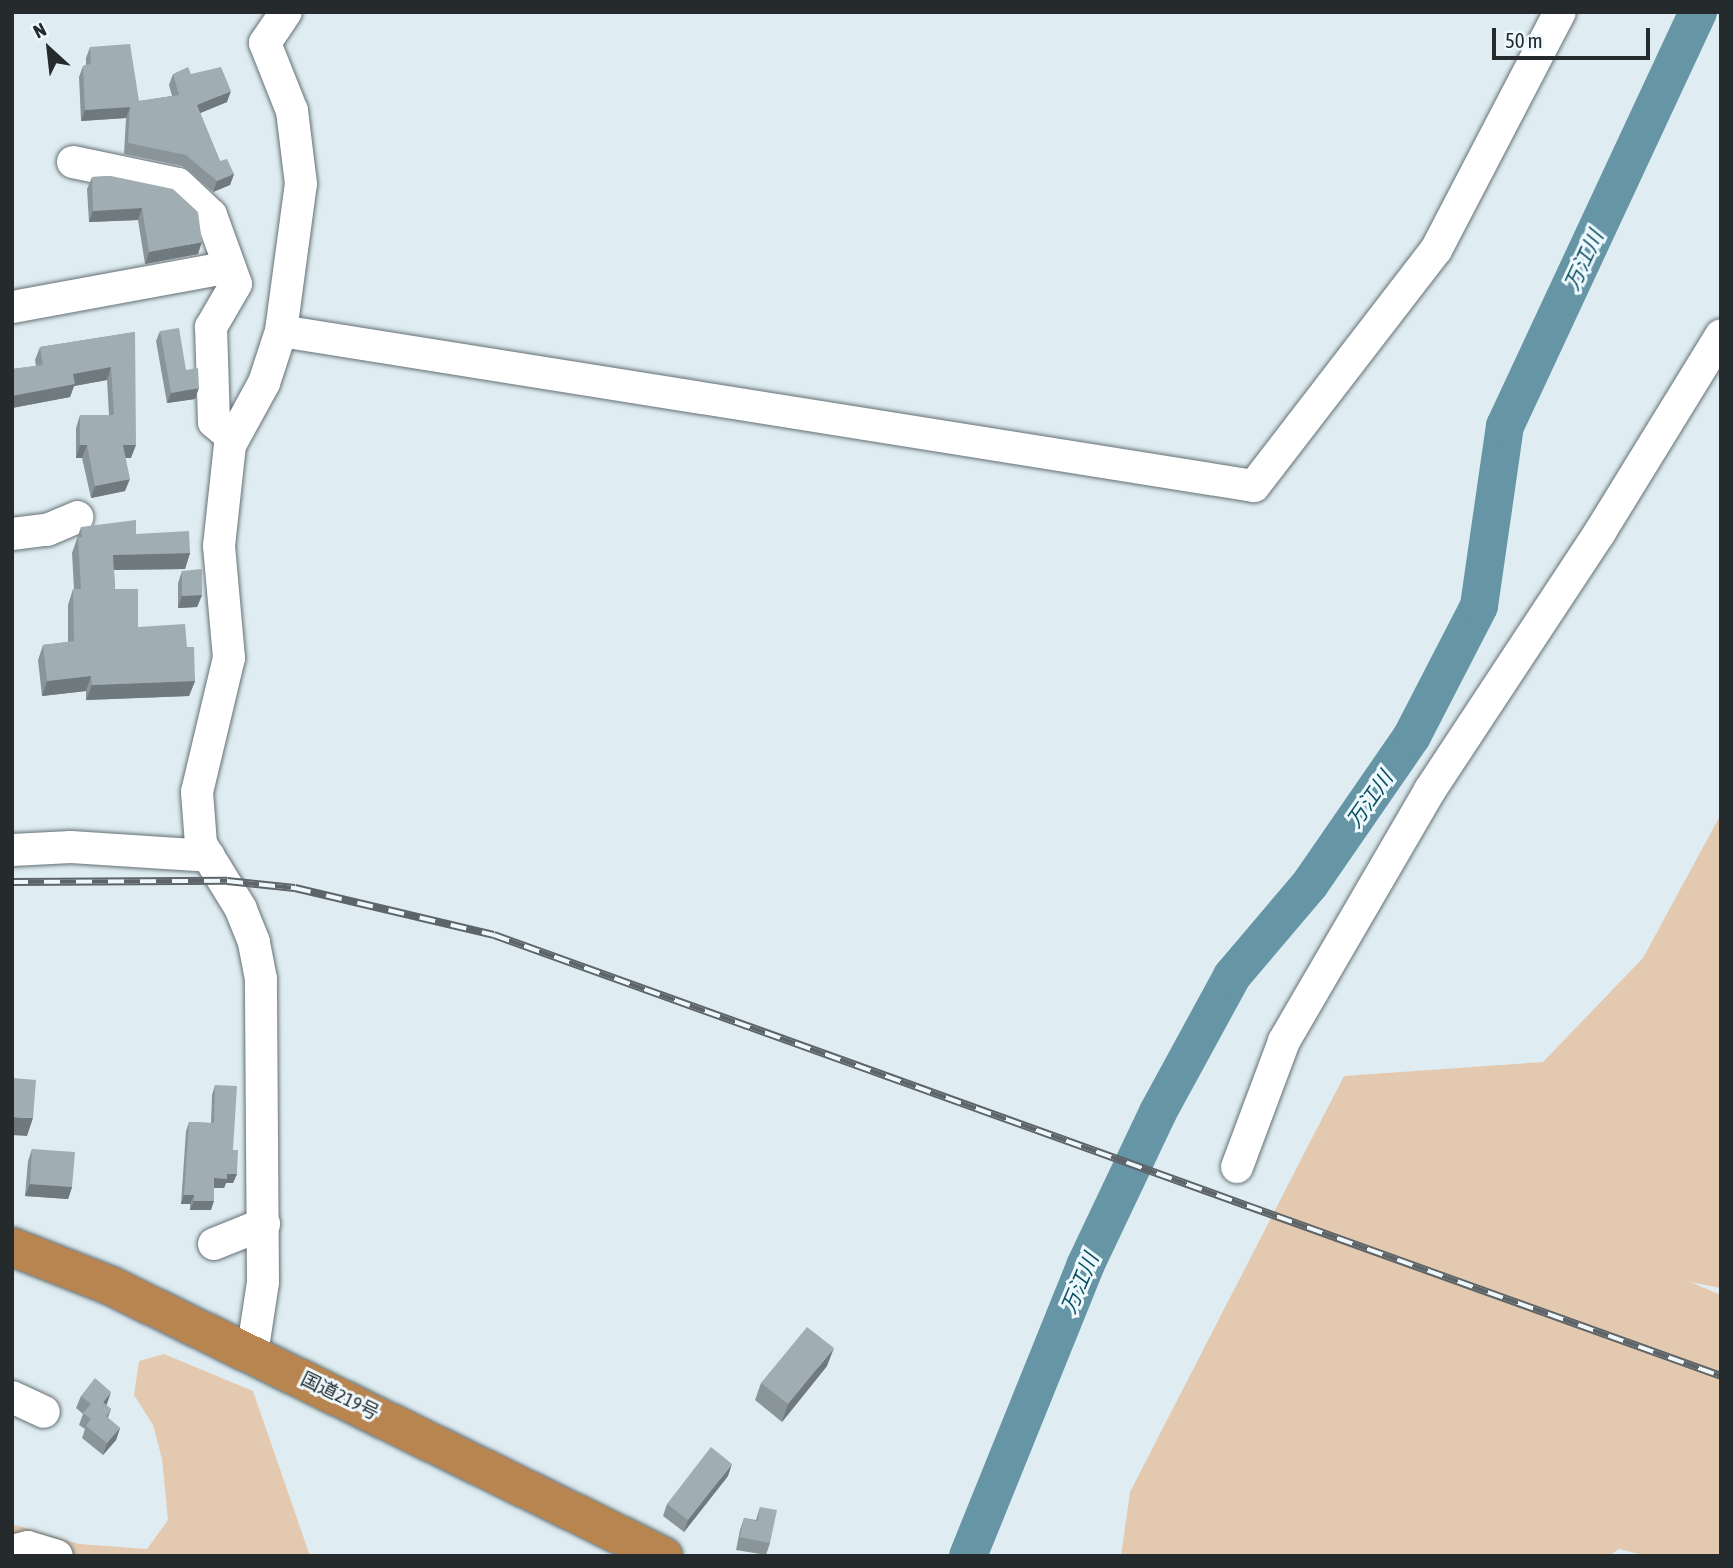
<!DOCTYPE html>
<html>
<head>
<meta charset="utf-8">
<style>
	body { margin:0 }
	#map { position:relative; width:1733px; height:1568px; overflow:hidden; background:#dfedf2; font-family:"Asap Condensed","Noto Sans JP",sans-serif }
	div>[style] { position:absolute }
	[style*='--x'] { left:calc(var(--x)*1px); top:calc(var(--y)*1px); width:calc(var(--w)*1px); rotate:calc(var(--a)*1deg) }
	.green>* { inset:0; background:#e4c9b1 }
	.river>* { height:38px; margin:-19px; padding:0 19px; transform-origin:19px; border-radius:19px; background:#6695a6 }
	.roads { filter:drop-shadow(0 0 2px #647075) drop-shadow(0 0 2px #647075) }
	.minor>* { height:32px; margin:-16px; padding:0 16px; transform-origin:16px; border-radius:16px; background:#fff }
	.highway>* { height:38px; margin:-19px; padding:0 19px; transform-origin:19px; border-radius:19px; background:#b88450 }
	.rail>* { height:8px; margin-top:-4px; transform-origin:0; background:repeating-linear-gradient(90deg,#eef9fe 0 16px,#5e6568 0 32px); box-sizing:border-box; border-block:2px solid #5e6568 }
	.wall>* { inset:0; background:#8a9599 }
	.shaded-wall>* { inset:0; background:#70797d }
	.building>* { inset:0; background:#a0adb2 }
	span { translate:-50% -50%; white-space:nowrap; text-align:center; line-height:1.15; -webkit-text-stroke:6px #eef9fe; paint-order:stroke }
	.street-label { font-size:19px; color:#252a2c }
	.water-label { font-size:21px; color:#084d60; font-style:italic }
	.frame { position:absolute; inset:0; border:14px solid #252a2c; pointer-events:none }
	.north { position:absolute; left:14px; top:14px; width:70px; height:70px; -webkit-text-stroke:5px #eef9fe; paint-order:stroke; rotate:333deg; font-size:19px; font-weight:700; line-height:28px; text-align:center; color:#252a2c }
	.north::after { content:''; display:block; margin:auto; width:24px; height:32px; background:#252a2c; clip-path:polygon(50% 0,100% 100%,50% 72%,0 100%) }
	.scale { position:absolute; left:1492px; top:28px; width:158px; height:32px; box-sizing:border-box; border:4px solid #252a2c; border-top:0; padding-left:9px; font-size:21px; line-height:24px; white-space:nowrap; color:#252a2c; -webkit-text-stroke:5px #eef9fe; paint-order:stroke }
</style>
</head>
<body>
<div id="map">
	<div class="green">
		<i style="clip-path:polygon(1721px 814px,1721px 1288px,1690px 1282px,1721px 1295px,1721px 1556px,1646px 1556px,1619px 1549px,1609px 1556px,1121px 1556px,1130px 1492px,1344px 1076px,1543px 1062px,1643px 958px)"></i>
		<i style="clip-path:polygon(164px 1354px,253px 1391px,310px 1556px,12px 1556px,12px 1524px,79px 1544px,147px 1549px,168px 1520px,162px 1459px,153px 1425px,134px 1395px,139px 1361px)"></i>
	</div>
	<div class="river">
		<i style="--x:968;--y:1556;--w:313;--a:-68"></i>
		<i style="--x:1085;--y:1266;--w:170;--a:-64.6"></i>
		<i style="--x:1158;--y:1112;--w:155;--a:-61.4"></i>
		<i style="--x:1232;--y:976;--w:121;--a:-49.7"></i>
		<i style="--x:1310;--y:884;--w:180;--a:-55.4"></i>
		<i style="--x:1412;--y:736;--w:146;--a:-62.7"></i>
		<i style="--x:1479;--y:606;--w:182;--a:-81.8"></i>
		<i style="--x:1505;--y:426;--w:457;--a:-65"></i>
	</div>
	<div class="roads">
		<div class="minor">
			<i style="--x:73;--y:162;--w:107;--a:11.8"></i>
			<i style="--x:178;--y:184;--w:45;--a:43.2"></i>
			<i style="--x:211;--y:215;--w:73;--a:70.1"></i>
			<i style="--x:236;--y:284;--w:50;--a:120.2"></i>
			<i style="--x:211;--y:327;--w:95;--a:88.2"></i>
			<i style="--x:214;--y:422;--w:25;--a:40"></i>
			<i style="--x:12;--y:307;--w:221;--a:-10.4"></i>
			<i style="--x:281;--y:331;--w:985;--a:9.05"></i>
			<i style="--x:1254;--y:486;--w:298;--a:-52.4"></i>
			<i style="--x:1436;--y:250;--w:268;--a:-62.5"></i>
			<i style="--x:12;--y:534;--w:35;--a:-7"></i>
			<i style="--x:47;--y:530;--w:33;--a:-23"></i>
			<i style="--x:12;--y:850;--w:59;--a:-2.9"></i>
			<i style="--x:71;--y:847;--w:138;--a:3.7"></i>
			<i style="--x:1237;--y:1167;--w:134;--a:-69.5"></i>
			<i style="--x:1284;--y:1041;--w:290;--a:-59.8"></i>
			<i style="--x:1430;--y:790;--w:309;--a:-56.6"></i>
			<i style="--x:1600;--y:532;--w:231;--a:-58.4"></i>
			<i style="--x:214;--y:1244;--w:54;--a:-21.8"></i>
			<i style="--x:252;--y:1354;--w:73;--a:-81.3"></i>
			<i style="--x:263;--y:1282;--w:303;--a:-90.4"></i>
			<i style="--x:261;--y:979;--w:38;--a:-101"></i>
			<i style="--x:254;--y:942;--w:35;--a:-112"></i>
			<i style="--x:241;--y:909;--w:76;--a:-121.6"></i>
			<i style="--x:201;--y:844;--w:52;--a:-94.4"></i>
			<i style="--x:197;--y:792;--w:138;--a:-76.6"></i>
			<i style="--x:229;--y:658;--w:112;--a:-95.1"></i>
			<i style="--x:219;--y:546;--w:102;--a:-83.8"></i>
			<i style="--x:230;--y:445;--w:71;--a:-61.3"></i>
			<i style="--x:264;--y:383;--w:55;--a:-71.9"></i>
			<i style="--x:281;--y:331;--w:148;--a:-82.3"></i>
			<i style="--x:301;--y:184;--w:74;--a:-97"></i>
			<i style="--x:292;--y:111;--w:73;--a:-111.7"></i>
			<i style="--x:265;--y:43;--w:37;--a:-56"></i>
			<i style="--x:12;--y:1397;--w:35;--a:25"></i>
			<i style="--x:12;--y:1551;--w:16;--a:-14"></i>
			<i style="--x:28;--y:1547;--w:30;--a:17"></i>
		</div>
		<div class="highway">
			<i style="--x:12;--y:1247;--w:104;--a:21.4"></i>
			<i style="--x:109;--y:1285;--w:617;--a:26.07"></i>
		</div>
	</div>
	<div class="rail">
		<i style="--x:12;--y:882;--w:215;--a:-0.3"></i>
		<i style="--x:227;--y:881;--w:68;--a:5.9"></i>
		<i style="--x:295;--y:888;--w:204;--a:13.3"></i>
		<i style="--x:494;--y:935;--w:1304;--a:19.77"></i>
	</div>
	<div class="wall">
		<i style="clip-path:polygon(90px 47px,139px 101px,172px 96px,169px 85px,173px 74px,191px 74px,227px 102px,200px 113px,220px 161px,234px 174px,230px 185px,213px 192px,182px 166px,124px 154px,126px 118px,81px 121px,79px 77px,83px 66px,86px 65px,86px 58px)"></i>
		<i style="clip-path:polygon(111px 176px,198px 254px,145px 264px,138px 220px,89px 222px,87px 189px,92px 177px)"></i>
		<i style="clip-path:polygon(160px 331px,186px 370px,195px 399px,167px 403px,156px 341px)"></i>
		<i style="clip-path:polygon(135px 332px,131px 458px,125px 458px,125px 491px,91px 498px,82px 458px,76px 458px,76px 428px,80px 415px,109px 415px,107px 380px,74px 386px,70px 397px,12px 408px,12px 369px,36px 366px,35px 360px,40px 347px)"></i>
		<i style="clip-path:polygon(81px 527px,136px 534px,190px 553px,185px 569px,114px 570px,115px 589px,138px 627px,187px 647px,195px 681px,189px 696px,86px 700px,86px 691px,42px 696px,38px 660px,43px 645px,68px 642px,68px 605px,73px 589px,74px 589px,72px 553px)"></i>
		<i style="clip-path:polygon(182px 571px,202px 595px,197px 607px,178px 608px,178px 583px)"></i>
		<i style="clip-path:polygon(215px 1085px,233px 1150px,237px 1174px,233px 1183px,226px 1183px,224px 1188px,214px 1188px,211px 1210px,190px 1210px,190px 1204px,181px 1204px,186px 1131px,189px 1122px,211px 1123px,212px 1095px)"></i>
		<i style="clip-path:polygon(32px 1149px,72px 1187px,68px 1199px,25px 1196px,28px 1161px)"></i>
		<i style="clip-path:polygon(827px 1366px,782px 1422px,755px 1400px,761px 1383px)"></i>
		<i style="clip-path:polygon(81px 1396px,107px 1404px,106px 1405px,111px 1409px,108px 1418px,120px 1428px,116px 1440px,103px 1455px,82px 1438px,85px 1429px,79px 1425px,83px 1414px,76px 1408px)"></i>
		<i style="clip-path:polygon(728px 1476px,684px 1532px,663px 1516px,667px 1504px)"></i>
		<i style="clip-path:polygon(760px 1507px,770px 1543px,766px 1555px,736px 1550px,740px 1530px,744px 1518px,756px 1520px)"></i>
	</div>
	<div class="shaded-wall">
		<i style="clip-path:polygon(231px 91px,227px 102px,193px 116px,197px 105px)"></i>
		<i style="clip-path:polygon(130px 107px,126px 118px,81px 121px,85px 110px)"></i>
		<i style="clip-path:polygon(234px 174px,230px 185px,213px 192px,217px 181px)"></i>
		<i style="clip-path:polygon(142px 208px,138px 220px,89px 222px,93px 211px)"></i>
		<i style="clip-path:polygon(202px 242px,198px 254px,145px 264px,149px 252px)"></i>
		<i style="clip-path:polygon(111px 367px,107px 380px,74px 386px,70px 397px,12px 408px,12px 396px,73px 374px)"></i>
		<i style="clip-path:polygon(199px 388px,195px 399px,167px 403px,171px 393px)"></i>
		<i style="clip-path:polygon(80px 445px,87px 445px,82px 458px,76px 458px)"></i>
		<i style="clip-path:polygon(123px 445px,136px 445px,131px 458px,118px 458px)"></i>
		<i style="clip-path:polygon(130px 479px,125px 491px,91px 498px,95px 486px)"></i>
		<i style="clip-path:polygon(190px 553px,185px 569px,107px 570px,113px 555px)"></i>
		<i style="clip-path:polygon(202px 595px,197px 607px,178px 608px,182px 596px)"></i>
		<i style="clip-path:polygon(91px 676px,86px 691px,42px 696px,47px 681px)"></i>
		<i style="clip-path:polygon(195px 681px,189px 696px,86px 700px,92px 685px)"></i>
		<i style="clip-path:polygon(12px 1117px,33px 1118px,27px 1136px,12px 1135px)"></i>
		<i style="clip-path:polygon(227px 1174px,237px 1174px,233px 1183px,226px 1183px,224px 1188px,210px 1188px,214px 1178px)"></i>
		<i style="clip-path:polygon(30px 1184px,72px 1187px,68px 1199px,25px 1196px)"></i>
		<i style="clip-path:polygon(184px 1195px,194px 1195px,190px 1204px,181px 1204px)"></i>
		<i style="clip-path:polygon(194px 1201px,214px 1201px,211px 1210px,190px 1210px)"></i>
		<i style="clip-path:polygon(834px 1348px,827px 1366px,782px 1422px,788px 1404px)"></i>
		<i style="clip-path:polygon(111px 1392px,107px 1404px,98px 1414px,103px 1402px)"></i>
		<i style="clip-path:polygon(120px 1428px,116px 1440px,103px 1455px,107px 1443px)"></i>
		<i style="clip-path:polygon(732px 1464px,728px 1476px,684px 1532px,688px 1520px)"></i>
	</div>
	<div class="building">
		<i style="clip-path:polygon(130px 44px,139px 101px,179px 95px,173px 74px,188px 67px,191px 74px,221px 67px,231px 91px,197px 105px,220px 161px,227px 159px,234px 174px,217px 181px,186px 155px,128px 143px,130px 107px,85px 110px,83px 66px,91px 64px,90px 47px)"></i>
		<i style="clip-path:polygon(111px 176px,173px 189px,198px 212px,202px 242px,149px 252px,142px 208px,93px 211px,92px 177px)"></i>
		<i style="clip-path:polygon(179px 328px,186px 370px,198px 368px,199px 388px,171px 393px,160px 331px)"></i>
		<i style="clip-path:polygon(135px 332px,136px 445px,123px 445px,130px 479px,95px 486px,87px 445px,80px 445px,80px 415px,114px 415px,111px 367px,73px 374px,75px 384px,12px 396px,12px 369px,43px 365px,40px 347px)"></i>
		<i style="clip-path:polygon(136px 520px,136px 534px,189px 531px,190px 553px,113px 555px,115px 589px,138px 589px,138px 627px,185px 624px,187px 647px,194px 647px,195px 681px,92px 685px,91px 676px,47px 681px,43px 645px,74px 641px,73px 589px,81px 589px,78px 538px,82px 537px,81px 527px)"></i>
		<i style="clip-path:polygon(202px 569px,202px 595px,182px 596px,182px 571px)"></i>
		<i style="clip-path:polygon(12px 1078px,36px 1080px,33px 1118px,12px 1117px)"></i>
		<i style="clip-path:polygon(215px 1085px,237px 1086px,233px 1150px,238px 1150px,237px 1174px,227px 1174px,227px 1179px,214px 1178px,214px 1201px,194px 1201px,194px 1195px,184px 1195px,189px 1122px,214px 1123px)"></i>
		<i style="clip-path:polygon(32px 1149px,75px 1152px,72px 1187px,30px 1184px)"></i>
		<i style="clip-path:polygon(807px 1327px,834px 1348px,788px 1404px,761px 1383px)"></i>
		<i style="clip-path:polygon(95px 1378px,111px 1392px,103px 1402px,111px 1409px,106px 1416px,120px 1428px,107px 1443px,86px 1426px,91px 1419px,83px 1413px,91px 1404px,81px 1396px)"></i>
		<i style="clip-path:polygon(711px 1447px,732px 1464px,688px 1520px,667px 1504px)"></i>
		<i style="clip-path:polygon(760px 1507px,777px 1510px,770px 1543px,740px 1537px,744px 1518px,758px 1521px)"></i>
	</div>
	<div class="street-label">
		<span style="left:340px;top:1396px;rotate:26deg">国道219号</span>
	</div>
	<div class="water-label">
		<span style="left:1583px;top:260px;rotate:-65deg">万江川</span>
		<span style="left:1369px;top:799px;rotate:-55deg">万江川</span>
		<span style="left:1079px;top:1283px;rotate:-67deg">万江川</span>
	</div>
	<div class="frame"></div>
	<div class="north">N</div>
	<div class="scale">50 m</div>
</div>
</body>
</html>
